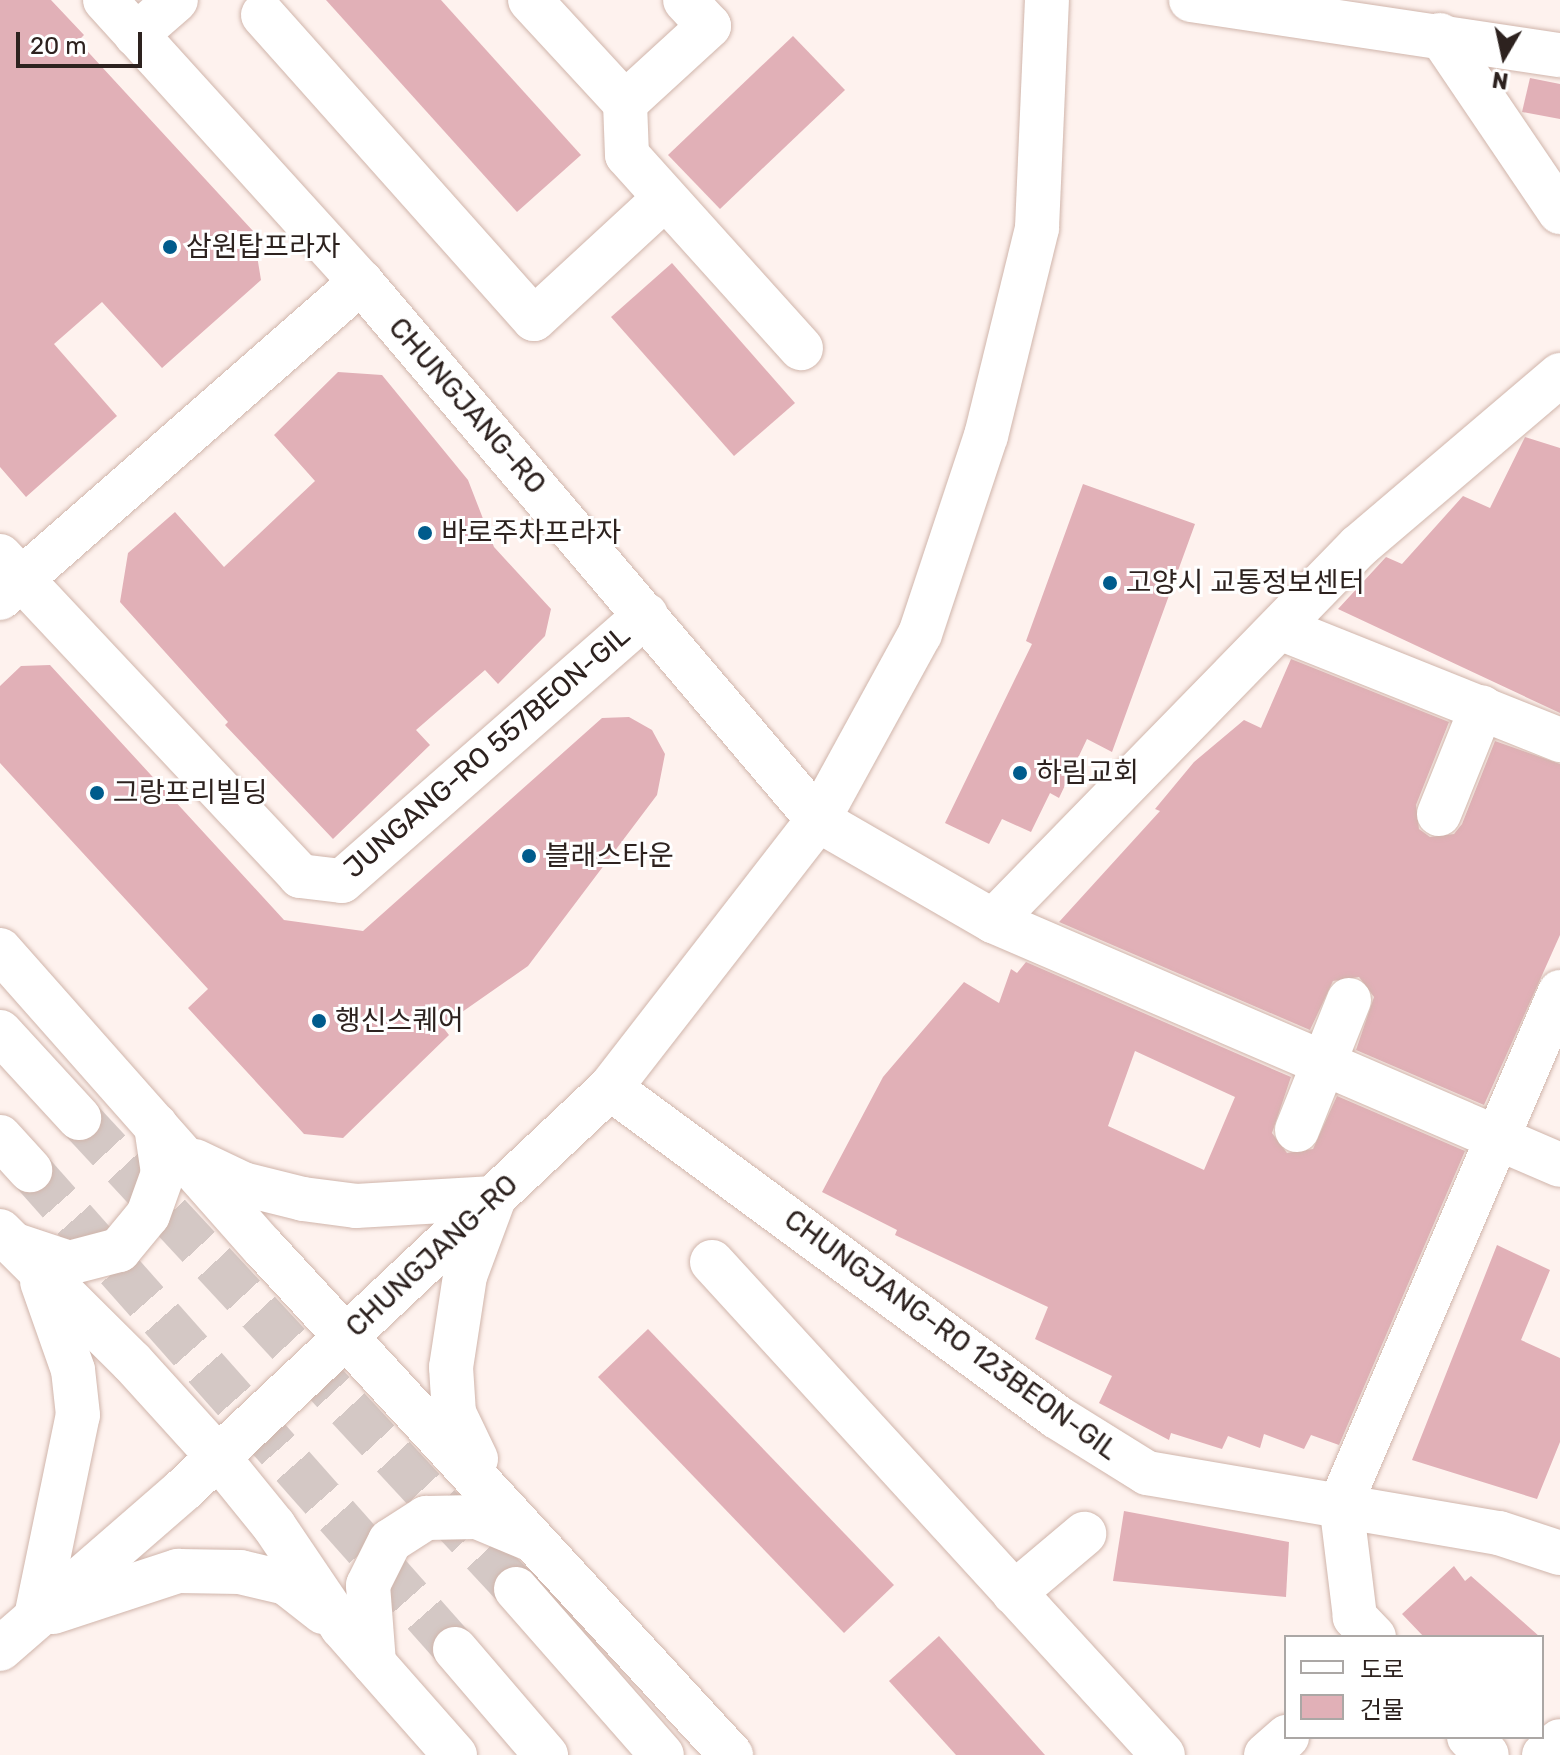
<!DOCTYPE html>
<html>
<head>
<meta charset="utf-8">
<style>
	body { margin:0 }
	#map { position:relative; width:1560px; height:1755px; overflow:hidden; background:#fef2ee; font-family:Rubik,"Noto Sans KR",sans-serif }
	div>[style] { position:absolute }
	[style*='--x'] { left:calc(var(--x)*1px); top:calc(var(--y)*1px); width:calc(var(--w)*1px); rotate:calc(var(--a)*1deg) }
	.building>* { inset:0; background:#e1b0b7 }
	.major-tunnel>* { height:44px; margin-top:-22px; transform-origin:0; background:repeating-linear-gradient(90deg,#d4c8c5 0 44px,transparent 0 66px) }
	.roads { filter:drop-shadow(0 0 2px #d0b5ab) drop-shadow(0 0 2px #d0b5ab) }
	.minor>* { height:44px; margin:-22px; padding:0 22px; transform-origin:22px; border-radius:22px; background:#fff }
	.major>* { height:44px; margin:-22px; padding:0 22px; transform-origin:22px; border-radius:22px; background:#fff }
	.dots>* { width:22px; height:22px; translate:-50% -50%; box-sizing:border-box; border:4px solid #fff; border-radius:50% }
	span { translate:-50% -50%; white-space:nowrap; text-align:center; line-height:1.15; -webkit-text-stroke:6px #fff; paint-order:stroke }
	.poi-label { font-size:28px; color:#2d221f }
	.left { translate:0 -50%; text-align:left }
	.street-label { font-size:28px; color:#2d221f }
	.legend { position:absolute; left:1284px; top:1635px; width:260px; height:104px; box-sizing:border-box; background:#fff; border:2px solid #aba7a5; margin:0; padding:10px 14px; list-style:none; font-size:24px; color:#2d221f }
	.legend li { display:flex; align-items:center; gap:16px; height:40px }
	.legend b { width:40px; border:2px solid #aba7a5 }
	.north { position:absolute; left:1464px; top:16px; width:80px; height:80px; -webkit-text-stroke:6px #fff; paint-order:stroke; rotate:189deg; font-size:22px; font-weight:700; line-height:32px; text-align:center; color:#2d221f }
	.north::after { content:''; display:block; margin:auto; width:28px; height:36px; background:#2d221f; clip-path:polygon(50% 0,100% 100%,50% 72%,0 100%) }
	.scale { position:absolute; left:16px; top:32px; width:126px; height:36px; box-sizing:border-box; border:4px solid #2d221f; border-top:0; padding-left:10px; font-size:24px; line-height:28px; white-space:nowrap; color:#2d221f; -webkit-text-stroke:6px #fff; paint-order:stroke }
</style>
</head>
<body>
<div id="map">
	<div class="building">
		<i style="clip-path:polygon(0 0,51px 0,84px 35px,78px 41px,253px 231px,261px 280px,162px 368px,102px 302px,54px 344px,117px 416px,26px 497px,0 467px)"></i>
		<i style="clip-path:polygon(326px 0,441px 0,581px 155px,517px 212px)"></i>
		<i style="clip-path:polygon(793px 36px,845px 90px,720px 209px,668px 155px)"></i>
		<i style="clip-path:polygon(1530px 78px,1560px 84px,1560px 119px,1522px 112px)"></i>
		<i style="clip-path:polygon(672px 263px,795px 403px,734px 456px,611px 317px)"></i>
		<i style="clip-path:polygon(338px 372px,382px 375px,468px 480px,494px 547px,551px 609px,545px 636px,498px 684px,485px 670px,416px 730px,430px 745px,333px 839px,225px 725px,228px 722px,120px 602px,128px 553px,175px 512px,224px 567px,315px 481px,274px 435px)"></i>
		<i style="clip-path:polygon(1525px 437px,1560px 448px,1560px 713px,1338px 609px,1386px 557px,1402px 564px,1463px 496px,1490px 508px)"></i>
		<i style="clip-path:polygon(1083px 484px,1195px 524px,1112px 752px,1087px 739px,1059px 798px,1050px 793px,1031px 832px,1002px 819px,989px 844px,945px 823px,1032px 644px,1026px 641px)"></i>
		<i style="clip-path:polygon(1291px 659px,1449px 722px,1416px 805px,1419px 829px,1430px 837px,1454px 834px,1462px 824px,1495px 741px,1560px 764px,1560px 935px,1484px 1105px,1356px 1050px,1374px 997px,1359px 977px,1333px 981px,1310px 1030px,1059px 922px,1160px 811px,1155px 809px,1194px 762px,1244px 720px,1261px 728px)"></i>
		<i style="clip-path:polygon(50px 665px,284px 920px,363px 931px,602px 718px,629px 717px,652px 730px,665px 754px,657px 795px,528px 966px,442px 1026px,449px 1035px,343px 1138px,304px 1134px,188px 1008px,208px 989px,0 763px,0 686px,21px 666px)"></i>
		<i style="clip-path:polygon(evenodd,1026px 962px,1291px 1077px,1272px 1133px,1287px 1153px,1313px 1149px,1337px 1096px,1465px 1151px,1339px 1445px,1311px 1435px,1304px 1449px,1264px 1434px,1260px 1448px,1228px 1436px,1222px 1449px,1171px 1433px,1169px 1440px,1099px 1403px,1112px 1376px,1035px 1339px,1048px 1307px,895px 1235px,897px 1230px,822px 1192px,883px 1077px,964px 982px,999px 1003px,1011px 969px,1017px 973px,1026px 962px,1135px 1051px,1235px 1097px,1204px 1170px,1108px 1126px,1135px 1051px)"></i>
		<i style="clip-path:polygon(1497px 1245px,1550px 1270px,1521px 1340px,1560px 1358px,1560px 1442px,1537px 1499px,1412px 1460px)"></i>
		<i style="clip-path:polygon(648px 1329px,894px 1585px,844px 1633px,598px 1377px)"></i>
		<i style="clip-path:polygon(1124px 1511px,1289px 1542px,1286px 1597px,1113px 1581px)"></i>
		<i style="clip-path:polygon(1454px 1566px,1465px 1581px,1471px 1576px,1540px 1637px,1424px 1637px,1402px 1614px)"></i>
		<i style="clip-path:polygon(939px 1636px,1045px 1755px,956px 1755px,889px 1681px)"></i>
	</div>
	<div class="major-tunnel">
		<i style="--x:79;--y:1118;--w:643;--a:47.14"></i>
		<i style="--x:30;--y:1170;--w:640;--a:48.42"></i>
	</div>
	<div class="roads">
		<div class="minor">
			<i style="--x:105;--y:0;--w:381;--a:47.8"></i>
			<i style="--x:361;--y:282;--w:706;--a:49.65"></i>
			<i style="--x:818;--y:820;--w:202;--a:30"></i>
			<i style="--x:993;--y:921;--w:617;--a:23.28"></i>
			<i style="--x:530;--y:0;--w:140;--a:47.3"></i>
			<i style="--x:625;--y:103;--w:52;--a:87.8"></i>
			<i style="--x:627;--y:155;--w:260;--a:48"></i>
			<i style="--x:1191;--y:0;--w:373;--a:8.5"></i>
			<i style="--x:263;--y:15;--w:407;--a:48.3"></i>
			<i style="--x:534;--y:319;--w:178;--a:-42.7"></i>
			<i style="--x:136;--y:35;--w:53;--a:-41.2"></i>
			<i style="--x:1440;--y:35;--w:214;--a:55.9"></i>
			<i style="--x:625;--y:103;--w:114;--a:-42.5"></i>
			<i style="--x:709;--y:26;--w:35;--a:-133"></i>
			<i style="--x:0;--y:556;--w:439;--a:46.8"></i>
			<i style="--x:300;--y:876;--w:42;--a:6.8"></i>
			<i style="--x:342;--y:881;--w:404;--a:-41.2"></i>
			<i style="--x:0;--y:598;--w:480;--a:-41.2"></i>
			<i style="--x:1280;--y:628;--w:302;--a:21.8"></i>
			<i style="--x:1439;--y:814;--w:115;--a:-68.1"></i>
			<i style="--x:993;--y:921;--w:524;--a:-45.7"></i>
			<i style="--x:1359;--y:546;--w:264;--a:-40.4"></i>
			<i style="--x:610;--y:1088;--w:555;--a:36.35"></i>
			<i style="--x:1057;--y:1417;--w:106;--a:31.9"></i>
			<i style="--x:1147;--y:1473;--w:357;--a:9.7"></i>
			<i style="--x:1499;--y:1533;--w:64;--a:18.2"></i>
			<i style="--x:1297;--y:1130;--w:140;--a:-68.2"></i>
			<i style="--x:712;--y:1262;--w:668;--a:47.55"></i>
			<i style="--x:1014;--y:1593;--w:92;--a:-40.1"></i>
			<i style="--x:1374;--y:1637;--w:28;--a:-134"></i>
			<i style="--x:1355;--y:1617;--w:115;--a:-97"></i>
			<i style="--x:1341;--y:1503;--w:556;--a:-66.8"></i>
			<i style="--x:1469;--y:1737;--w:25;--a:45"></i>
			<i style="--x:1266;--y:1755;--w:28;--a:-41"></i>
			<i style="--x:1544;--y:1755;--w:21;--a:-41"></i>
		</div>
		<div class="major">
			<i style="--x:0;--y:950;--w:397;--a:48.5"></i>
			<i style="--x:263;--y:1247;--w:691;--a:47.35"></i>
			<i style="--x:0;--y:1032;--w:117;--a:47.4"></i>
			<i style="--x:0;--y:1137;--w:45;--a:47.7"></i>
			<i style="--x:195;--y:1161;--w:53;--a:25.6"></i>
			<i style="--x:243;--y:1184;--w:62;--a:14"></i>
			<i style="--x:303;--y:1199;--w:53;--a:7.5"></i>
			<i style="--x:356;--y:1206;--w:138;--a:-3.3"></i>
			<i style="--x:494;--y:1198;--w:83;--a:110.4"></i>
			<i style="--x:465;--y:1276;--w:92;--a:98.7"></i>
			<i style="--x:451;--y:1367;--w:46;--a:86.3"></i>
			<i style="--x:454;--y:1413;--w:51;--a:64.4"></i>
			<i style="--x:0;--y:1231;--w:186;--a:44.8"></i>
			<i style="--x:132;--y:1362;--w:128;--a:47.8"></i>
			<i style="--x:218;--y:1457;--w:89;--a:50.9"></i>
			<i style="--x:274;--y:1526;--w:122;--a:56"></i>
			<i style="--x:342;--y:1627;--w:171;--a:48.6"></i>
			<i style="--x:15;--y:1245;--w:57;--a:18.4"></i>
			<i style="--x:69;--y:1263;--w:52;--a:-14.6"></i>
			<i style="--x:119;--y:1250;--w:45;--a:-50.4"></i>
			<i style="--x:148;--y:1215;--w:45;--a:-70.3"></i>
			<i style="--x:163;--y:1173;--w:48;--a:-98.5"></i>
			<i style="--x:516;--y:1589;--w:221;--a:48.7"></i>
			<i style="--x:53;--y:1612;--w:132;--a:-18.2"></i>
			<i style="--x:178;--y:1571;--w:62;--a:0.9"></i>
			<i style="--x:240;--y:1572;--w:47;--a:13.4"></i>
			<i style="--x:286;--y:1583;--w:47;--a:38.1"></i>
			<i style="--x:36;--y:1617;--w:206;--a:-78.3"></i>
			<i style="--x:78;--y:1415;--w:45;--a:-96.3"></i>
			<i style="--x:73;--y:1370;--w:93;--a:-109.4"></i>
			<i style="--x:0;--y:1649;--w:242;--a:-41"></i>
			<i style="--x:183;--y:1490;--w:586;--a:-43.27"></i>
			<i style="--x:610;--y:1088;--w:339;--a:-52.2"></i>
			<i style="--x:818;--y:820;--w:212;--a:-61.3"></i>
			<i style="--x:920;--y:634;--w:209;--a:-71.6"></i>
			<i style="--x:986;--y:436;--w:214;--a:-76.2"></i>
			<i style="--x:1037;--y:228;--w:228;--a:-87.5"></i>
			<i style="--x:455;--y:1649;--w:140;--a:49.4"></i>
			<i style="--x:374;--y:1663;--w:78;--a:-94.4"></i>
			<i style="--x:368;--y:1585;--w:49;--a:-63.4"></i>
			<i style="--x:390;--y:1541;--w:43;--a:-32.6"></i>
			<i style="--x:426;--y:1518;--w:51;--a:-1.1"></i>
			<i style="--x:477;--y:1517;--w:57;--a:22.5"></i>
		</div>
	</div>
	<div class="dots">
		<i style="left:170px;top:247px;background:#005b8c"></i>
		<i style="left:425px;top:533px;background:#005b8c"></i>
		<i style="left:1110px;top:583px;background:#005b8c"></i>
		<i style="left:1020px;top:773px;background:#005b8c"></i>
		<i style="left:97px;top:793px;background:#005b8c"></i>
		<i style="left:529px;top:856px;background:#005b8c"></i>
		<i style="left:319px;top:1021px;background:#005b8c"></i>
	</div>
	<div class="poi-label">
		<span class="left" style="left:186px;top:247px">삼원탑프라자</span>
		<span class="left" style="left:441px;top:533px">바로주차프라자</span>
		<span class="left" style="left:1126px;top:583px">고양시 교통정보센터</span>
		<span class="left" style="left:1036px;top:773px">하림교회</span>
		<span class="left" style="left:113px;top:793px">그랑프리빌딩</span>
		<span class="left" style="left:545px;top:856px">블래스타운</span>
		<span class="left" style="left:335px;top:1021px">행신스퀘어</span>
	</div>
	<div class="street-label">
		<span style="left:467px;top:406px;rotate:49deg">CHUNGJANG-RO</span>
		<span style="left:487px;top:752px;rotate:-41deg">JUNGANG-RO 557BEON-GIL</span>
		<span style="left:432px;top:1256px;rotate:-43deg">CHUNGJANG-RO</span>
		<span style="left:951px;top:1335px;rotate:36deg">CHUNGJANG-RO 123BEON-GIL</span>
	</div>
	<ul class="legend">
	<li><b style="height:10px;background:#fff"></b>도로</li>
	<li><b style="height:22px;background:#e1b0b7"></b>건물</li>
	</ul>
	<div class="north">N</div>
	<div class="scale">20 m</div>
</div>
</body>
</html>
